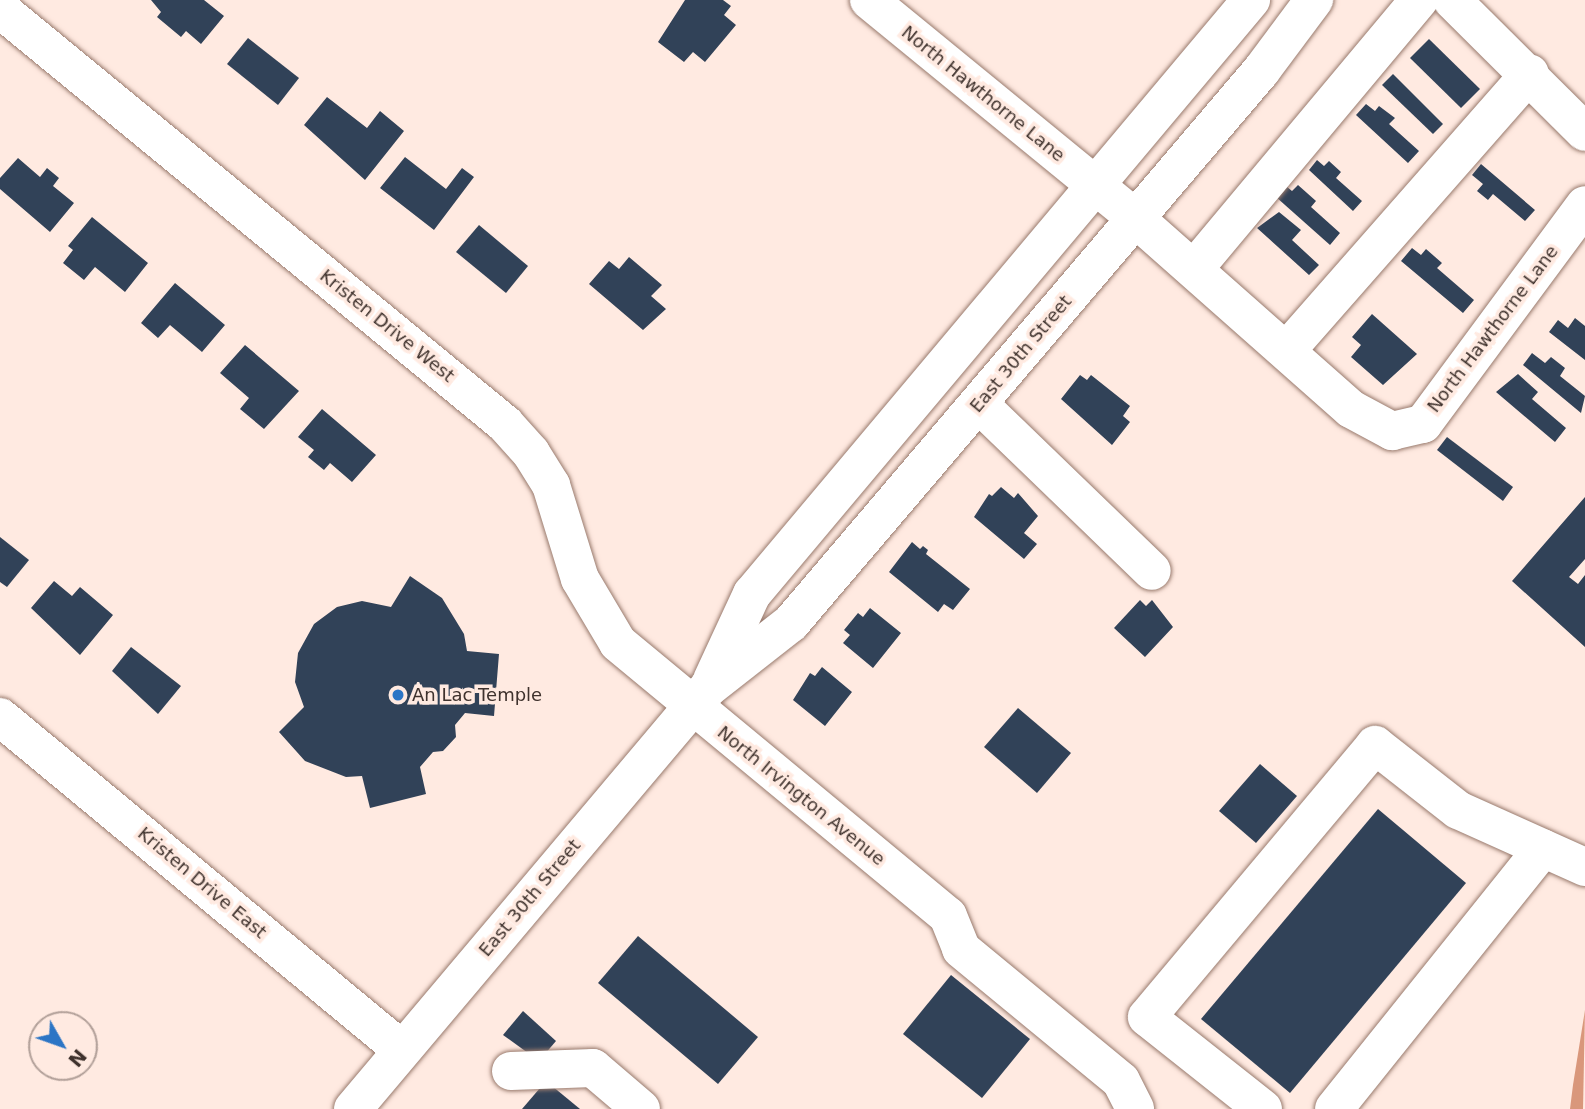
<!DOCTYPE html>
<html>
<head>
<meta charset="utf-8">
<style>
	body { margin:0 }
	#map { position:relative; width:1585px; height:1109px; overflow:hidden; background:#ffeae1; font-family:"DejaVu Sans",sans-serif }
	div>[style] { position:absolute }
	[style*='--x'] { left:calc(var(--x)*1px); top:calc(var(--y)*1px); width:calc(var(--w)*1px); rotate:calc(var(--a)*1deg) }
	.water>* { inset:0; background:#d9977b }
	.building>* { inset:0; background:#314258 }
	.roads { filter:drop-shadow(0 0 2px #997a6d) drop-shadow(0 0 2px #997a6d) }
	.minor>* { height:38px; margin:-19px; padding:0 19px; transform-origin:19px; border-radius:19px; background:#fff }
	.major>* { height:38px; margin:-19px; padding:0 19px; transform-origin:19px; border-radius:19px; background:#fff }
	.dots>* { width:19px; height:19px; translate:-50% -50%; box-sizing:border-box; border:4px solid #ffeae1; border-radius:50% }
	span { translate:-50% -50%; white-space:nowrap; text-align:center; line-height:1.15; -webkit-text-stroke:7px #ffeae1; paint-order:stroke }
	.street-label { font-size:18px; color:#3f322d }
	.poi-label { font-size:18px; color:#3f322d }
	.left { translate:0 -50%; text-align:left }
	.north { position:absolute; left:28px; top:1011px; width:70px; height:70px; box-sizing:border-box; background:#ffeae1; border:2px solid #b2a099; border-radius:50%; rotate:130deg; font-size:19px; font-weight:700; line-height:28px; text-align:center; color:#3f322d }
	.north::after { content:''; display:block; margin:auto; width:24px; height:32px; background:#2c75c5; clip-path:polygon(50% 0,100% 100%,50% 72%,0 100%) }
</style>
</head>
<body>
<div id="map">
	<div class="water">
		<i style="clip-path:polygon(1585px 1010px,1583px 1109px,1570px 1109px,1573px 1085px)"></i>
	</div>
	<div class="building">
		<i style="clip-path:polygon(151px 0,204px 0,224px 16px,201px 44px,186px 31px,181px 37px,157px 17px,161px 12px)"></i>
		<i style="clip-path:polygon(685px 0,723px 0,731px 6px,724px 15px,736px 25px,705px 62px,693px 52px,684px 62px,658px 42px)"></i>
		<i style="clip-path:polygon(248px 38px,299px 78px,278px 105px,227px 64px)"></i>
		<i style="clip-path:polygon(1429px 39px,1480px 89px,1461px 108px,1410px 58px)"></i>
		<i style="clip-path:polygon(1393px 74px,1443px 124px,1433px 134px,1382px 85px)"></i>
		<i style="clip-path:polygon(327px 97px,367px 128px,380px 111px,404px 131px,365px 180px,304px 125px)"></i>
		<i style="clip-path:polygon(1366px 104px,1375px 111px,1379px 106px,1395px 118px,1389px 124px,1419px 151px,1408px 163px,1356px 115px)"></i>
		<i style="clip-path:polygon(405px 157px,446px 189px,462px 168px,474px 177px,434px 230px,380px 188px)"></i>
		<i style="clip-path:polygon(18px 158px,40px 177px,47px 168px,59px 178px,53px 186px,74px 203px,50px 232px,0 189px,0 178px)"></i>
		<i style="clip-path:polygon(1317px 160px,1324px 166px,1329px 161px,1341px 172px,1336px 178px,1362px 201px,1353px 211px,1309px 170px)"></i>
		<i style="clip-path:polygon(1481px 164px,1535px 210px,1525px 221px,1493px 194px,1488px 200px,1477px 191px,1483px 184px,1472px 175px)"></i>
		<i style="clip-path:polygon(1298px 185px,1316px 201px,1311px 207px,1340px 233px,1330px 245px,1276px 197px,1286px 186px,1292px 191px)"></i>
		<i style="clip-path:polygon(1279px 212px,1301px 230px,1292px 240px,1319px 265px,1309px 275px,1257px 228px)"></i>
		<i style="clip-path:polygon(92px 217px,148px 263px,125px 292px,95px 267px,84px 280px,63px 263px,73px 250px,68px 246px)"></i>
		<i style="clip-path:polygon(479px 225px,528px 266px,506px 293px,456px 252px)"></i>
		<i style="clip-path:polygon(1412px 248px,1421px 255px,1426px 249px,1442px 263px,1437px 268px,1474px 300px,1463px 313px,1401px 261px)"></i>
		<i style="clip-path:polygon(629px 257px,662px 285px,651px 296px,666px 309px,643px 330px,589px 284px,609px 261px,619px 269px)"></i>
		<i style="clip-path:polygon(175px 283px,225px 325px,202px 352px,170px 325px,158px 338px,141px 323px)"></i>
		<i style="clip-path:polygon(1372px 314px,1417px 354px,1383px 385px,1351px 357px,1361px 345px,1352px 337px)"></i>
		<i style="clip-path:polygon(1575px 318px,1585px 326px,1585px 360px,1549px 332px,1558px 320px,1568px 328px)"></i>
		<i style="clip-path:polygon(245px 345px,299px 391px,264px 429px,240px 409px,249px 398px,220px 373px)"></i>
		<i style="clip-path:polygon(1532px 353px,1545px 363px,1551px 357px,1565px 368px,1560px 376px,1585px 396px,1581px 413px,1523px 365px)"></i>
		<i style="clip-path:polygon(1518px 374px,1538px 392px,1532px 399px,1566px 428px,1555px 442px,1496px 392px)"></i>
		<i style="clip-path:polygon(1080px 375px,1087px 380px,1091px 375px,1130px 406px,1123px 416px,1130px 422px,1112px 445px,1061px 399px)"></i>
		<i style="clip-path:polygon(322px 409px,376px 455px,352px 482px,330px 463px,324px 470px,308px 457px,314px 450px,298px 437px)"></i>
		<i style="clip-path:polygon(1447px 437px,1513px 487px,1503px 501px,1437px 450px)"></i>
		<i style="clip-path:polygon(1001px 487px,1014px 498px,1018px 493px,1038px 516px,1024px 533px,1037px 544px,1024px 559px,974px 517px,989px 494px,992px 496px)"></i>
		<i style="clip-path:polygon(1585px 497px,1585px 559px,1569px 577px,1578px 584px,1585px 575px,1585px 647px,1512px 581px)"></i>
		<i style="clip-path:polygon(0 537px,29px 560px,7px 587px,0 582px)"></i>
		<i style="clip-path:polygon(912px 542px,920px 549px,923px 546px,928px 550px,926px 554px,970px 589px,953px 610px,944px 604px,938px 612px,889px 572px)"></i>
		<i style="clip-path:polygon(410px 576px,442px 598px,464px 634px,467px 651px,499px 654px,494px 716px,465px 713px,455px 725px,456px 737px,443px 751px,433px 752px,420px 767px,426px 794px,370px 808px,362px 776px,346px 777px,305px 761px,279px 732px,304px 707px,295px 682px,298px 653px,314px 624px,337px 607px,362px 601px,391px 607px)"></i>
		<i style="clip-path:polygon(54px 581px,72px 596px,80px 587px,113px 615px,80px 655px,31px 608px)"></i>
		<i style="clip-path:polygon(1140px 600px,1146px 606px,1152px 600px,1173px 627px,1145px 657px,1114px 628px)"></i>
		<i style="clip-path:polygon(870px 608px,901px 633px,873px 668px,843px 643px,850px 635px,844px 630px,858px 613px,863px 617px)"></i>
		<i style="clip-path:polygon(131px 647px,181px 686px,158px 714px,112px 671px)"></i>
		<i style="clip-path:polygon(822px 667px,852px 692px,825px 726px,793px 700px,810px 673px,815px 676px)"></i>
		<i style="clip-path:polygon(1018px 708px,1071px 753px,1037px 793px,984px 747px)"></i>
		<i style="clip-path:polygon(1260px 764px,1297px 796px,1256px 843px,1219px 811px)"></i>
		<i style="clip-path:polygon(1378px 809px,1466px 883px,1290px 1093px,1201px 1019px)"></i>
		<i style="clip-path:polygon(638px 936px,758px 1037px,718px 1084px,598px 983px)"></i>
		<i style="clip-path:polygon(951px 975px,1030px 1039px,982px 1098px,903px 1034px)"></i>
		<i style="clip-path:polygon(523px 1011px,556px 1041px,539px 1061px,503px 1035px)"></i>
		<i style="clip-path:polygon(546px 1081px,580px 1109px,522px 1109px)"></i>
	</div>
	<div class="roads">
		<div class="minor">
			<i style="--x:869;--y:0;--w:344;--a:39.3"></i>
			<i style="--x:1135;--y:218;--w:288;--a:41.5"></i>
			<i style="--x:1351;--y:409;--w:47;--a:28.2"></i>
			<i style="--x:1392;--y:431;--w:32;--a:-13"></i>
			<i style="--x:1423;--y:424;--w:272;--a:-53.5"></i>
			<i style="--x:1452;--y:0;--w:187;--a:44.8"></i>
			<i style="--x:0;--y:9;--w:654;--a:39.41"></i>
			<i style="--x:505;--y:424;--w:39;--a:48"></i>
			<i style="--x:531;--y:453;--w:38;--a:58"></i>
			<i style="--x:551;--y:485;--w:98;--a:72.9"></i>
			<i style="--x:580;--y:579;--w:74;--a:59.3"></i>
			<i style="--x:618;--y:643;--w:428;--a:39.6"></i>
			<i style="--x:948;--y:916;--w:35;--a:68"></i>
			<i style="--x:961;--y:949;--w:207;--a:39.5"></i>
			<i style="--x:1121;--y:1081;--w:31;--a:63"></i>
			<i style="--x:1194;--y:269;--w:351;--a:-50.1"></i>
			<i style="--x:1287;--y:350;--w:368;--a:-48.7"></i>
			<i style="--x:979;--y:404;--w:240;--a:44"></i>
			<i style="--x:0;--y:717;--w:522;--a:39.64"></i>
			<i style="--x:511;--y:1071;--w:82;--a:-2.1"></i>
			<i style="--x:593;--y:1068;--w:63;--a:40.5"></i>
			<i style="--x:1263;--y:1109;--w:148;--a:-141.6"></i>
			<i style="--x:1147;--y:1017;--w:355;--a:-50"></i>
			<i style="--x:1375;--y:745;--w:105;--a:38.1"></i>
			<i style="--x:1458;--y:810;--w:139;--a:24.2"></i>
			<i style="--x:1334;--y:1109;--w:334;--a:-51.3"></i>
		</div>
		<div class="major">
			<i style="--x:712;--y:680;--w:95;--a:-65.1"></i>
			<i style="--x:752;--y:594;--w:776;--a:-49.97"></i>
			<i style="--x:353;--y:1109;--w:551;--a:-49.86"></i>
			<i style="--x:708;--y:688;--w:105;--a:-38.1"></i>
			<i style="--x:791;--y:623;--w:725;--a:-49.59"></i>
			<i style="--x:1261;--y:71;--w:89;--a:-53.3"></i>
		</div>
	</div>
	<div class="dots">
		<i style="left:398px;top:695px;background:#2c75c5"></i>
	</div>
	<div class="street-label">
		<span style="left:983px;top:94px;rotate:39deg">North Hawthorne Lane</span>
		<span style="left:387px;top:326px;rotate:39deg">Kristen Drive West</span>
		<span style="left:1493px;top:329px;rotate:-53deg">North Hawthorne Lane</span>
		<span style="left:1021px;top:354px;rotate:-50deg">East 30th Street</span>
		<span style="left:801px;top:796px;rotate:39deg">North Irvington Avenue</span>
		<span style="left:202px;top:883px;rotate:40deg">Kristen Drive East</span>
		<span style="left:530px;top:898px;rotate:-50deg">East 30th Street</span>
	</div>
	<div class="poi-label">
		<span class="left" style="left:412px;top:695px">An Lac Temple</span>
	</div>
	<div class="north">N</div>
</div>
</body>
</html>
